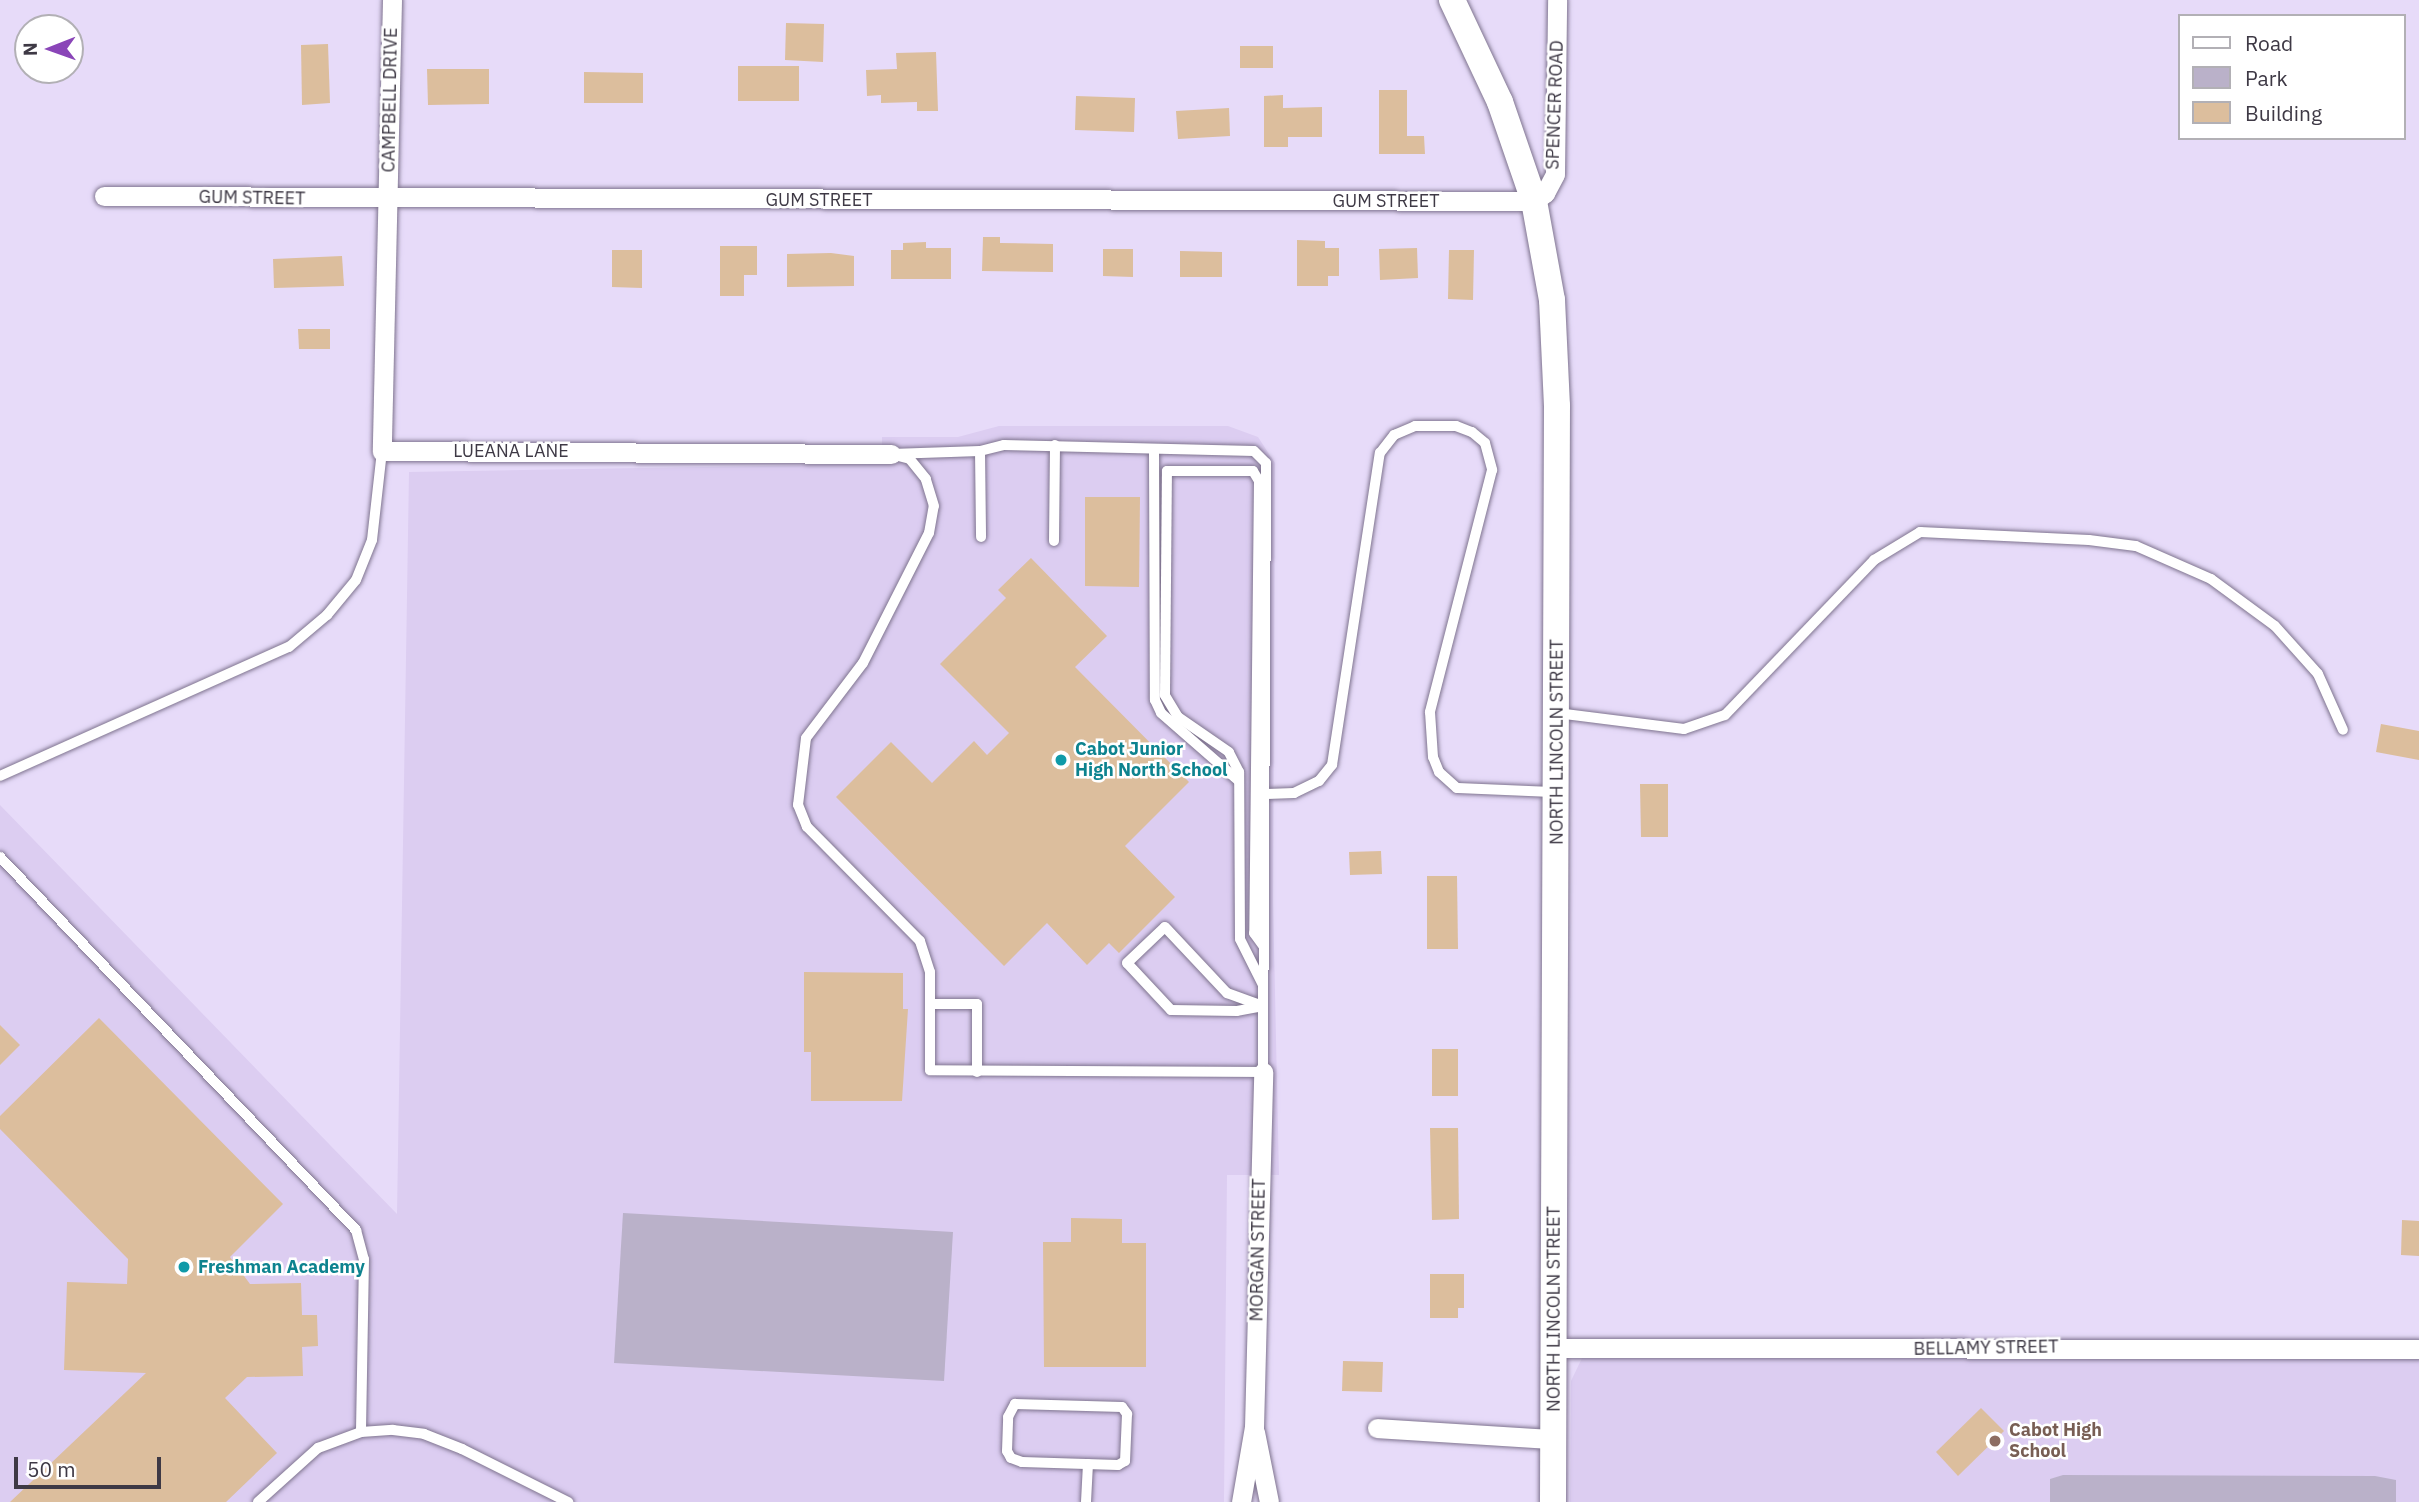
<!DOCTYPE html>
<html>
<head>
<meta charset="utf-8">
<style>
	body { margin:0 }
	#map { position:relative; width:2419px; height:1502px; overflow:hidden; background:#e7dbf9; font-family:"IBM Plex Sans",sans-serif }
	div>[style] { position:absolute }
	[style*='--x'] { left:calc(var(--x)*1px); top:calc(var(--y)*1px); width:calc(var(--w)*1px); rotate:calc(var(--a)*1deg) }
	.built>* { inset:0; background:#dccdf1 }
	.green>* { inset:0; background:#bab1c9 }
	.building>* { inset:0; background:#dcbe9d }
	.roads { filter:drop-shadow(0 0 2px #7f748f) drop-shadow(0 0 2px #7f748f) }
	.lane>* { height:10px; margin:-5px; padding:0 5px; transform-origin:5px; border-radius:5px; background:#fff }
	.street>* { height:19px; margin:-9.5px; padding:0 9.5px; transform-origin:9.5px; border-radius:9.5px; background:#fff }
	.secondary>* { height:26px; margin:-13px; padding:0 13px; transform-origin:13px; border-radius:13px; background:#fff }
	.dots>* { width:19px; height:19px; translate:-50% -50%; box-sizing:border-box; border:4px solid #fff; border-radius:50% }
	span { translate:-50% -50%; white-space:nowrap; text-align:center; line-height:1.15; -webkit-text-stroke:5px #fff; paint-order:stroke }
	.street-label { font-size:18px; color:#3e3945 }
	.culture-label { font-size:18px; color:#0d838f; font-weight:700 }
	.left { translate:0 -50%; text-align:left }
	.education-label { font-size:18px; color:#785e54; font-weight:700 }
	.legend { position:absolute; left:2178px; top:14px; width:228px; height:126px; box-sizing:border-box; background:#fff; border:2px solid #b2b0b5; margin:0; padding:9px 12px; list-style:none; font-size:21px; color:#3e3945 }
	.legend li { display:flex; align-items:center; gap:14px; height:35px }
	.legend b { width:35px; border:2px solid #b2b0b5 }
	.north { position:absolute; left:14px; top:14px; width:70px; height:70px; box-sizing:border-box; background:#fff; border:2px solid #b2b0b5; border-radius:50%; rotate:269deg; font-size:19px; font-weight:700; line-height:28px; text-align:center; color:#3e3945 }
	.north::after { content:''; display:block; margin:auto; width:24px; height:32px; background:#8a45b8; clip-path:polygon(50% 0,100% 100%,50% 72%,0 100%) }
	.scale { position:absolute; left:14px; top:1457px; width:147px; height:32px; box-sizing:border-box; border:4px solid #3e3945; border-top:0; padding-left:9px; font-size:21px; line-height:24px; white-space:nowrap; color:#3e3945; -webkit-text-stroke:5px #fff; paint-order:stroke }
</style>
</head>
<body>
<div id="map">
	<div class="built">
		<i style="clip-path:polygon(999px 426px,1228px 426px,1258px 437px,1275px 463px,1273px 901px,1279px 1175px,1227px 1175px,1224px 1502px,0 1502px,0 805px,397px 1214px,409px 472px,882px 464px,882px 437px,958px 437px)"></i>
		<i style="clip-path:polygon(2419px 1352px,2419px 1502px,1570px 1502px,1571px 1381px,1583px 1356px)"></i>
	</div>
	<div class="green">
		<i style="clip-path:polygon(623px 1213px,953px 1232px,944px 1381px,614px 1363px)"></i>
		<i style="clip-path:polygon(2063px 1475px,2375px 1476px,2396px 1480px,2396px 1502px,2050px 1502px,2050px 1479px)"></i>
	</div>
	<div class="building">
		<i style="clip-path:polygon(786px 23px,824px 24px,823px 62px,785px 60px)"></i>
		<i style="clip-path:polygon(328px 44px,330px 103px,302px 105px,301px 45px)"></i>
		<i style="clip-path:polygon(1240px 46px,1273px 46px,1273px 68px,1240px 68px)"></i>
		<i style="clip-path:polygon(936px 52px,938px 111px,917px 111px,917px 102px,881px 103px,881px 95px,867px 96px,866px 70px,897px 69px,896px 53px)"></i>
		<i style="clip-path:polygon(738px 66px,799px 66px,799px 101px,738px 101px)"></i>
		<i style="clip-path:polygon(427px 69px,489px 69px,489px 104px,428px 105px)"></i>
		<i style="clip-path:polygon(584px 72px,643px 73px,643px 103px,584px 103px)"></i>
		<i style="clip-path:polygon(1379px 90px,1407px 90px,1407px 136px,1424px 136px,1425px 154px,1379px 154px)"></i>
		<i style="clip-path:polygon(1283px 95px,1283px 108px,1322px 107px,1322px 137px,1288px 137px,1288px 147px,1264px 147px,1264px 96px)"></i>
		<i style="clip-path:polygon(1076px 96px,1135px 98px,1134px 132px,1075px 130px)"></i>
		<i style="clip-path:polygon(1229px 108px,1230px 136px,1178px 139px,1176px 111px)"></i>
		<i style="clip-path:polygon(983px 237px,1000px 237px,1000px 243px,1053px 244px,1053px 272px,982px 271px)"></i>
		<i style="clip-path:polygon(1297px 240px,1325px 241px,1325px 248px,1339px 248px,1339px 276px,1328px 276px,1328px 286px,1297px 286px)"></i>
		<i style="clip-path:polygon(926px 242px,926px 248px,951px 248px,951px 279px,891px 279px,891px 250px,903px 250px,903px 243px)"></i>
		<i style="clip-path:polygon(720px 246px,757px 246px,757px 275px,744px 275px,744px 296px,720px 296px)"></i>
		<i style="clip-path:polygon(1417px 248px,1418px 278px,1380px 280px,1379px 249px)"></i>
		<i style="clip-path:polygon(1103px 249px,1133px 249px,1133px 277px,1103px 276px)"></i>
		<i style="clip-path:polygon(612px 250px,642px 250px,642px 288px,612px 287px)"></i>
		<i style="clip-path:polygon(1449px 250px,1474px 250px,1473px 300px,1448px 299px)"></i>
		<i style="clip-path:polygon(1180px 251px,1222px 252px,1222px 277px,1180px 277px)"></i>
		<i style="clip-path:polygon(831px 253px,854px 256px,854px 286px,787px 287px,787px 254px)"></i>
		<i style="clip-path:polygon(342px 256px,344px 286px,274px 288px,273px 259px)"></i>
		<i style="clip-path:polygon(298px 329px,330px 329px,330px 349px,299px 349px)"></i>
		<i style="clip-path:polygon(1085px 497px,1140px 497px,1139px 587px,1085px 586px)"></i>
		<i style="clip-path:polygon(1031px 558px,1107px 636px,1075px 667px,1189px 782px,1125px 846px,1175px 897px,1119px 953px,1109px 943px,1087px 965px,1047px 923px,1004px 966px,836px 797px,891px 742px,932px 783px,974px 741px,987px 755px,1009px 733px,940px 664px,1006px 598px,998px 590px)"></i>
		<i style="clip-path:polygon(2381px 724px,2419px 731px,2419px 760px,2376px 752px)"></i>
		<i style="clip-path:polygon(1640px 784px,1668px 784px,1668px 837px,1641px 837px)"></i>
		<i style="clip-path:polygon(1381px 851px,1382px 874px,1350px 875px,1349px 852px)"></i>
		<i style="clip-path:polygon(1427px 876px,1457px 876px,1458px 949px,1427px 949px)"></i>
		<i style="clip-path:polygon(804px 972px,903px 973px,903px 1009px,908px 1009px,902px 1101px,811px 1101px,811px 1052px,804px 1052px)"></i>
		<i style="clip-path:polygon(99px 1018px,283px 1204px,230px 1257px,250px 1284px,301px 1283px,302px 1315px,317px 1315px,318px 1346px,302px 1347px,303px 1376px,247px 1377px,225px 1398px,277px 1453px,226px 1502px,10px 1502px,146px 1373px,64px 1370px,67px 1282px,127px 1284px,128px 1259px,0 1129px,0 1116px)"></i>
		<i style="clip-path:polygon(0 1025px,20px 1045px,0 1065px)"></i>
		<i style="clip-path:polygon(1432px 1049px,1458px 1049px,1458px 1096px,1432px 1096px)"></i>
		<i style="clip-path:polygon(1430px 1128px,1458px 1128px,1459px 1219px,1432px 1220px)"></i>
		<i style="clip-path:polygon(1071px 1218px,1122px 1219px,1122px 1243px,1146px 1243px,1146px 1367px,1044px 1367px,1043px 1242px,1071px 1242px)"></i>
		<i style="clip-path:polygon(2402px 1220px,2419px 1221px,2419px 1256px,2401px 1255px)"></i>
		<i style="clip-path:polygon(1430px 1274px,1464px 1274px,1464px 1308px,1458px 1308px,1458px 1318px,1430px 1318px)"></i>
		<i style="clip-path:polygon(1343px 1361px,1383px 1362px,1382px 1392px,1342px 1391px)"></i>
		<i style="clip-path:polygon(1981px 1408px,2004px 1431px,1958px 1476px,1936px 1452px)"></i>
	</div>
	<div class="roads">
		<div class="lane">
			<i style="--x:1004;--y:445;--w:250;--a:1.4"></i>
			<i style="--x:1254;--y:451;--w:17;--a:45"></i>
			<i style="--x:1266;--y:463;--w:609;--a:90.28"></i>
			<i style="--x:1263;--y:1072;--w:333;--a:-179.7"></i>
			<i style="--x:930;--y:1070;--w:98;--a:-90"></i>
			<i style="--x:930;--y:972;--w:33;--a:-108"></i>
			<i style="--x:920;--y:941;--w:161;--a:-134.7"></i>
			<i style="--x:807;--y:827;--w:24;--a:-112"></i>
			<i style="--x:798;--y:805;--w:67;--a:-83.2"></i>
			<i style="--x:806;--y:738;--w:94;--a:-52.8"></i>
			<i style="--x:863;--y:663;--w:146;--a:-63.1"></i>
			<i style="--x:929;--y:533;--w:27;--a:-80"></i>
			<i style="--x:934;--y:506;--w:28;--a:-107"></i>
			<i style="--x:926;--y:479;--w:26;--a:-129"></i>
			<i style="--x:910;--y:459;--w:20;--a:-165"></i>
			<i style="--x:891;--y:454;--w:89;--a:-1.9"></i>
			<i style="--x:980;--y:451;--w:25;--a:-14"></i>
			<i style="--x:980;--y:451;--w:86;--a:89.3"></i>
			<i style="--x:1154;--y:452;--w:248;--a:89.8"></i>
			<i style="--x:1155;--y:700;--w:14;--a:65"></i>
			<i style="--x:1161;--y:713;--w:103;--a:41.1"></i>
			<i style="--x:1054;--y:541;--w:96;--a:-89.4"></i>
			<i style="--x:1557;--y:713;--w:128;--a:7.2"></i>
			<i style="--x:1684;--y:729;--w:43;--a:-18.9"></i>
			<i style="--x:1725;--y:715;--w:215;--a:-46.1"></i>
			<i style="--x:1874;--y:560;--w:54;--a:-31.3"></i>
			<i style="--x:1920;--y:532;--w:169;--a:2.7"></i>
			<i style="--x:2089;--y:540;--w:47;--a:7.3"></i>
			<i style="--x:2136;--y:546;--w:82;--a:23.7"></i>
			<i style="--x:2211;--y:579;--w:79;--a:36.3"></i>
			<i style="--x:2275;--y:626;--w:64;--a:48.1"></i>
			<i style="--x:2318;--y:674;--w:61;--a:65.9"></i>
			<i style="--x:0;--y:776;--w:316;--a:-24.1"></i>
			<i style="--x:289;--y:647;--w:50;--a:-40.1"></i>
			<i style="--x:327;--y:615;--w:45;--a:-50.4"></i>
			<i style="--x:356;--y:580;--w:43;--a:-68.2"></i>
			<i style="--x:372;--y:540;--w:90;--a:-83.6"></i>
			<i style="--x:1267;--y:794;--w:27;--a:-2"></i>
			<i style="--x:1294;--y:793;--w:28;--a:-26"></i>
			<i style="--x:1319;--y:781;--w:21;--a:-51"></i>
			<i style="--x:1332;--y:765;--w:316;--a:-81.3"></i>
			<i style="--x:1380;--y:453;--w:23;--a:-52"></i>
			<i style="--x:1394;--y:435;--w:23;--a:-23"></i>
			<i style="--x:1415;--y:426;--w:41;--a:0"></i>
			<i style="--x:1456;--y:426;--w:17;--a:21"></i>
			<i style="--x:1472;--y:432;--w:17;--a:40"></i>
			<i style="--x:1485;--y:443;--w:28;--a:75"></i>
			<i style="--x:1492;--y:470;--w:250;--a:104.4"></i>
			<i style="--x:1430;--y:712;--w:45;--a:86.2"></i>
			<i style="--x:1433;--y:757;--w:16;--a:68"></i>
			<i style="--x:1439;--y:772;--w:24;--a:42"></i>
			<i style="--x:1457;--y:788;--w:96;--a:2.4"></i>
			<i style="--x:0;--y:857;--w:516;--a:46.34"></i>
			<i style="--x:356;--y:1230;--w:30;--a:75"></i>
			<i style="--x:364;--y:1259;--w:173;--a:91"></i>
			<i style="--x:1165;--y:927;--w:91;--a:46.8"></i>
			<i style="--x:1227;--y:993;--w:38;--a:20"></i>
			<i style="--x:1263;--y:1006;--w:26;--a:169"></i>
			<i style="--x:1237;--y:1011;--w:66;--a:-179.1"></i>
			<i style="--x:1171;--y:1010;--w:64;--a:-133.1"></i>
			<i style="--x:1127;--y:963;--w:52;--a:-43.5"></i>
			<i style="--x:1263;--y:985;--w:51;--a:-116.6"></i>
			<i style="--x:1240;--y:939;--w:167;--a:-90.3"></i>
			<i style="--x:1239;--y:772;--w:22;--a:-117"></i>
			<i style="--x:1229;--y:752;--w:62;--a:-145.5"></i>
			<i style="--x:1178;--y:717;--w:26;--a:-121"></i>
			<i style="--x:1165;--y:695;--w:224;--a:-89.5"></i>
			<i style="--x:1167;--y:471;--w:86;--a:0"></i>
			<i style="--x:1253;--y:471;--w:12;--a:59"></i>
			<i style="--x:1259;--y:481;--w:452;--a:90.6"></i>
			<i style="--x:1254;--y:933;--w:17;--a:54"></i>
			<i style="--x:930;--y:1004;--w:47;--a:0"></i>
			<i style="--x:977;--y:1004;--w:68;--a:90"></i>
			<i style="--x:1015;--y:1404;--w:107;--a:1.6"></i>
			<i style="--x:1122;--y:1407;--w:9;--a:54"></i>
			<i style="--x:1127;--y:1414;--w:47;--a:92.4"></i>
			<i style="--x:1125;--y:1461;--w:8;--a:150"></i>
			<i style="--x:1118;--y:1465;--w:96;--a:-178.2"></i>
			<i style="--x:1022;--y:1462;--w:12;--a:-160"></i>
			<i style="--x:1011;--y:1458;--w:8;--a:-120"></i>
			<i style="--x:1007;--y:1451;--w:34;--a:-88"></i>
			<i style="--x:1008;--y:1417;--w:15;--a:-62"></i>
			<i style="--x:258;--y:1502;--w:81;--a:-42"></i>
			<i style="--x:318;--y:1448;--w:46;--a:-20.4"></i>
			<i style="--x:361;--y:1432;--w:32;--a:-4"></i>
			<i style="--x:393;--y:1430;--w:31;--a:7"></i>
			<i style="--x:424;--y:1434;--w:41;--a:21.5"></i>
			<i style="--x:462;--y:1449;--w:119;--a:26.6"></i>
			<i style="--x:1086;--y:1502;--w:38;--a:-87"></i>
		</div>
		<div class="street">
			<i style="--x:392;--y:0;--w:451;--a:91.3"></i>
			<i style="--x:382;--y:451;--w:509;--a:0.34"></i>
			<i style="--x:104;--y:196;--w:1430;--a:0.2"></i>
			<i style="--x:1534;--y:201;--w:14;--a:-36"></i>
			<i style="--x:1545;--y:193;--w:21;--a:-62"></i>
			<i style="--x:1555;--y:174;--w:174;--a:-89.3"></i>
			<i style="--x:1554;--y:1348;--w:865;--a:0.07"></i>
			<i style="--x:1377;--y:1428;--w:176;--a:3.6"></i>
			<i style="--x:1255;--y:1432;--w:71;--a:78.7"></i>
			<i style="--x:1241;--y:1502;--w:76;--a:-80.2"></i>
			<i style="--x:1254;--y:1427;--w:355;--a:-88.5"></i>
		</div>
		<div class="secondary">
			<i style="--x:1452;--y:0;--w:113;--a:64.8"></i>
			<i style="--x:1500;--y:102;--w:105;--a:71"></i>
			<i style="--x:1534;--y:201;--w:101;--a:79.7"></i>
			<i style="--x:1552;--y:300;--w:106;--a:87.3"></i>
			<i style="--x:1557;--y:406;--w:1096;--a:90.21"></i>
		</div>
	</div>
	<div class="dots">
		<i style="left:1061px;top:760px;background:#0f9aa8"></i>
		<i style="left:184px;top:1267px;background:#0f9aa8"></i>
		<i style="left:1995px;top:1441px;background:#8d6e63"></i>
	</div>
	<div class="street-label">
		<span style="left:390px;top:100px;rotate:-89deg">CAMPBELL DRIVE</span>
		<span style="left:1555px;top:105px;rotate:-88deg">SPENCER ROAD</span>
		<span style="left:252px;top:198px;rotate:1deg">GUM STREET</span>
		<span style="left:819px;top:200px">GUM STREET</span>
		<span style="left:1386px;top:201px">GUM STREET</span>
		<span style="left:511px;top:451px">LUEANA LANE</span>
		<span style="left:1557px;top:742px;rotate:-90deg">NORTH LINCOLN STREET</span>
		<span style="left:1258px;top:1250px;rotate:-89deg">MORGAN STREET</span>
		<span style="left:1554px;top:1309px;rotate:-90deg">NORTH LINCOLN STREET</span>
		<span style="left:1986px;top:1348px;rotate:-1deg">BELLAMY STREET</span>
	</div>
	<div class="culture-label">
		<span class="left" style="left:1075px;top:760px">Cabot Junior<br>High North School</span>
		<span class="left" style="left:198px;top:1267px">Freshman Academy</span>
	</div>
	<div class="education-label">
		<span class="left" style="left:2009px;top:1441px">Cabot High<br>School</span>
	</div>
	<ul class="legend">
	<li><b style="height:9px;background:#fff"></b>Road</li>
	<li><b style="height:19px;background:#bab1c9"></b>Park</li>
	<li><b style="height:19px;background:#dcbe9d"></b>Building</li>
	</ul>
	<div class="north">N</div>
	<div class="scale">50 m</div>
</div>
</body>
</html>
